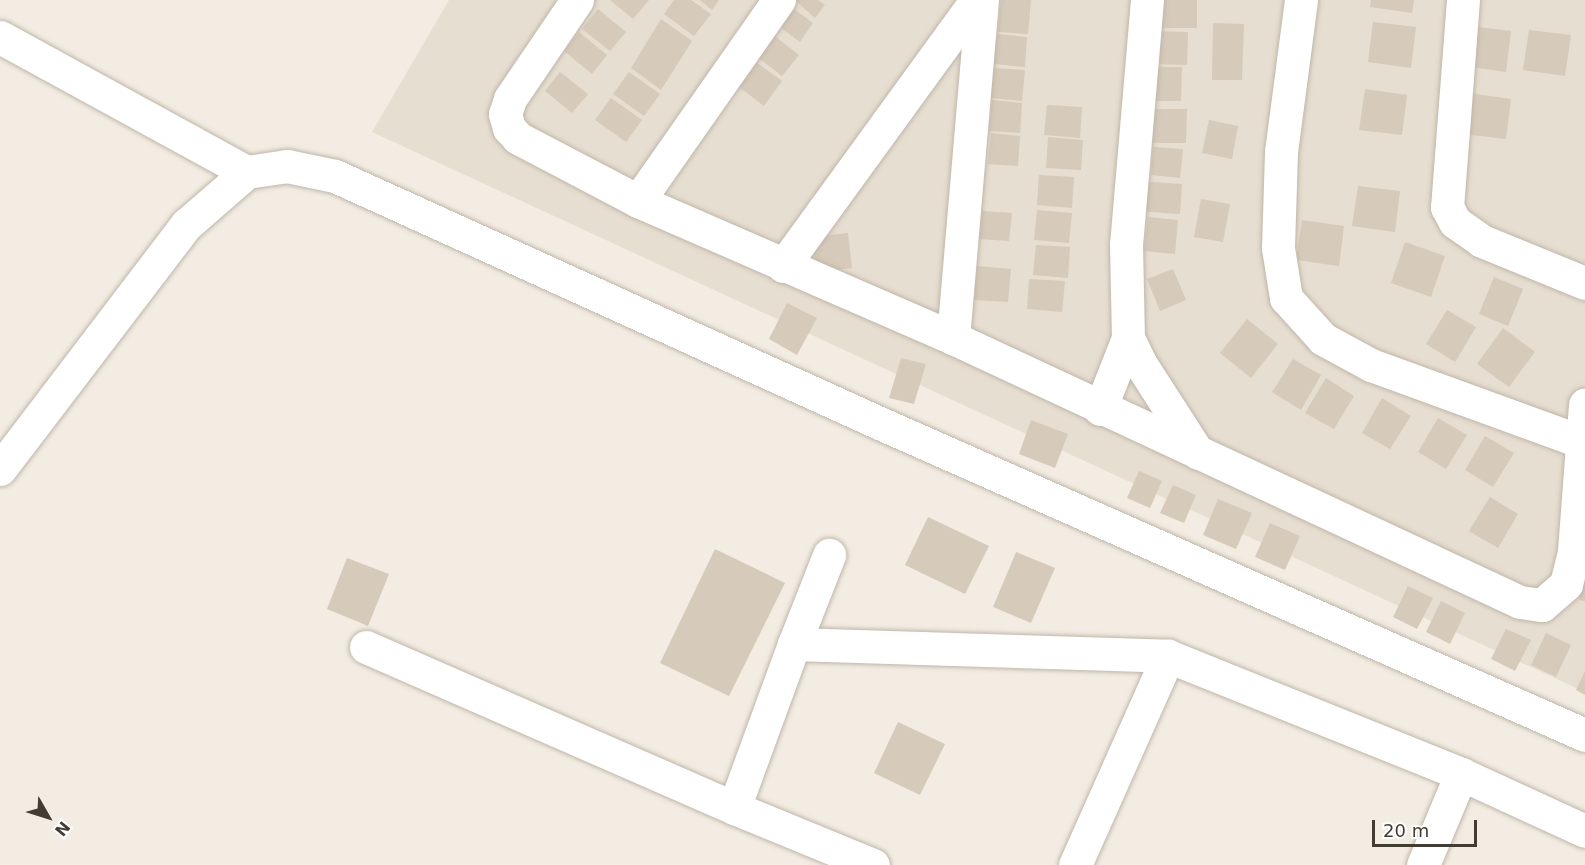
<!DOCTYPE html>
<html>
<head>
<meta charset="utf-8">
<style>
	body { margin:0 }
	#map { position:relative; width:1585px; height:865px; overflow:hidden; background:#f2ece2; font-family:"DejaVu Sans",sans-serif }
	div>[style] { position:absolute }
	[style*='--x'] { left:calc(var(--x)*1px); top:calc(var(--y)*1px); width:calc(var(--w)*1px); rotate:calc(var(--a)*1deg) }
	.residential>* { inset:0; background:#e6ded0 }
	.building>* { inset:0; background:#d6caba }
	.roads { filter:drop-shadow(0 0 2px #c0b6a8) drop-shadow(0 0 2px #c0b6a8) }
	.minor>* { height:33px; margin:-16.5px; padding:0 16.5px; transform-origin:16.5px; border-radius:16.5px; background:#fff }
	span { translate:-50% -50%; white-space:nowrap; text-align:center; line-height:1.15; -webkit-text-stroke:6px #fff; paint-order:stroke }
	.north { position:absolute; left:18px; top:787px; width:60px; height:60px; -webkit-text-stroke:4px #fff; paint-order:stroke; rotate:129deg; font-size:16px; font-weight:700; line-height:24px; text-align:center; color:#433c33 }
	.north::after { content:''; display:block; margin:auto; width:21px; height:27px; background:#433c33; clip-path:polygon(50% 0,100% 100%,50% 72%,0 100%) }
	.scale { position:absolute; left:1372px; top:820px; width:105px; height:27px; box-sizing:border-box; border:3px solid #433c33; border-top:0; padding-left:8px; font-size:18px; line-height:21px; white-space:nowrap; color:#433c33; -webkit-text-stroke:4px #fff; paint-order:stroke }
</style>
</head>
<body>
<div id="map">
	<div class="residential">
		<i style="clip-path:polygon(449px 0,1585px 0,1585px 692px,372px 132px)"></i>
	</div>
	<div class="building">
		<i style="clip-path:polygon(610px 0,649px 0,633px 19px)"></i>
		<i style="clip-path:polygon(674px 0,691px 0,711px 14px,694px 36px,664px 14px)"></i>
		<i style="clip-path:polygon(700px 0,719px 0,712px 10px)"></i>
		<i style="clip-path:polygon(795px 0,818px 0,825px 5px,815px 18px)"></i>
		<i style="clip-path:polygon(1001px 0,1031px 0,1028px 34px,998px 32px)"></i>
		<i style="clip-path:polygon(1161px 0,1197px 0,1197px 28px,1160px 28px)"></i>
		<i style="clip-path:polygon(1371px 0,1414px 0,1412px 13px,1370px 7px)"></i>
		<i style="clip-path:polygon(790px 6px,813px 23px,800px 42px,776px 24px)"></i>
		<i style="clip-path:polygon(598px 9px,626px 32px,610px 51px,582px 29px)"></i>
		<i style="clip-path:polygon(661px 19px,692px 41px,661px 90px,631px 68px)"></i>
		<i style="clip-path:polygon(1373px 22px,1416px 27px,1411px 68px,1368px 62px)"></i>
		<i style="clip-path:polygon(1213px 23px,1244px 24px,1242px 80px,1212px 80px)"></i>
		<i style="clip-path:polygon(1469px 26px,1511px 31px,1506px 72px,1464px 66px)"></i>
		<i style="clip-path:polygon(1529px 30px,1571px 35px,1565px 76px,1523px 70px)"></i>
		<i style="clip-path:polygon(1151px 31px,1188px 32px,1187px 65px,1151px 64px)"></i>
		<i style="clip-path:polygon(579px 32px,607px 55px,592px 74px,564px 51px)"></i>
		<i style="clip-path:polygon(772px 34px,799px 55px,782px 76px,756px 56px)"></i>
		<i style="clip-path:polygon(997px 34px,1027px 37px,1025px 67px,994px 64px)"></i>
		<i style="clip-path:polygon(757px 63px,782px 81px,764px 106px,739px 87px)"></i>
		<i style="clip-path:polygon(1145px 67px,1182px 67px,1181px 101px,1144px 101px)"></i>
		<i style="clip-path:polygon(994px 68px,1025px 70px,1022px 101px,991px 98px)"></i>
		<i style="clip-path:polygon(560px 72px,588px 94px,572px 113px,545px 91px)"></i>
		<i style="clip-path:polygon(629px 72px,660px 94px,644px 116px,613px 94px)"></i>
		<i style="clip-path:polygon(1365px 89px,1407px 95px,1402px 135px,1359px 130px)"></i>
		<i style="clip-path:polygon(1469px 93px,1511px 99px,1506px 139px,1463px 134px)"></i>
		<i style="clip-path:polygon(611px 98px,642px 120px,626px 142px,595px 120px)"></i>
		<i style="clip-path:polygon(992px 100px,1022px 103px,1020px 133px,989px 131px)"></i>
		<i style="clip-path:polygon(1047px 105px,1082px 107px,1080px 138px,1044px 135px)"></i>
		<i style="clip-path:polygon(1150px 109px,1187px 109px,1186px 143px,1150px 143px)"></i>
		<i style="clip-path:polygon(1209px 120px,1238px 126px,1232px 159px,1202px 153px)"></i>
		<i style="clip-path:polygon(991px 133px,1020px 136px,1018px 166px,988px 164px)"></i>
		<i style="clip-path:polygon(1048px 137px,1083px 140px,1081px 170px,1046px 168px)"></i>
		<i style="clip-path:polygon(1153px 147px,1183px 149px,1180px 178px,1151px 175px)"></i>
		<i style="clip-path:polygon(1039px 175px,1074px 177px,1072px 208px,1037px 205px)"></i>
		<i style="clip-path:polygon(1138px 181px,1182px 184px,1180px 214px,1136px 211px)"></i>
		<i style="clip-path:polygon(1358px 186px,1400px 191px,1395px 232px,1352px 226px)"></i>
		<i style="clip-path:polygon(1201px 199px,1230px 204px,1223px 242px,1194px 237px)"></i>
		<i style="clip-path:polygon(1037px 210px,1072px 213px,1069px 243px,1034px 240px)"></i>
		<i style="clip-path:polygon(982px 211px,1012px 213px,1009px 241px,979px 239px)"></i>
		<i style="clip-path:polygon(1148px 217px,1178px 220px,1175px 254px,1144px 251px)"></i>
		<i style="clip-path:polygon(1302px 220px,1344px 226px,1339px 266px,1296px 260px)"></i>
		<i style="clip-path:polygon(848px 233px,852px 268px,816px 272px,812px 237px)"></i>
		<i style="clip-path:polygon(1405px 242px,1445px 256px,1431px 297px,1391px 283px)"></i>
		<i style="clip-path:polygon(1036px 245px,1070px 247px,1068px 278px,1033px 275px)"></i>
		<i style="clip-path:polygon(977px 266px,1011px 269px,1008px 302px,974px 300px)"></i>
		<i style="clip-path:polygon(1173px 269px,1186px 300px,1160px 311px,1147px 279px)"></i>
		<i style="clip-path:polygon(1494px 277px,1523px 289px,1508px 326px,1479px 314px)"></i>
		<i style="clip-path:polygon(1029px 279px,1065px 281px,1062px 312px,1027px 309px)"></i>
		<i style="clip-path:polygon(787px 303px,817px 318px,797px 355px,769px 339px)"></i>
		<i style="clip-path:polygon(1447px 310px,1476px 327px,1455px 362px,1426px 344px)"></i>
		<i style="clip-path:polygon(1247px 319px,1278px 344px,1251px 378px,1220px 353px)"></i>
		<i style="clip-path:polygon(1503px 328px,1535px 352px,1509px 387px,1477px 364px)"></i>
		<i style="clip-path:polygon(901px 358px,926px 364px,914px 404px,889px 398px)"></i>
		<i style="clip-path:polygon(1293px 359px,1321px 375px,1301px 410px,1272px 392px)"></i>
		<i style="clip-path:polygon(1326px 378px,1354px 396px,1334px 429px,1305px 413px)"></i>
		<i style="clip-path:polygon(1382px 398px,1411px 416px,1390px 449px,1362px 433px)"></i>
		<i style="clip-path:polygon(1438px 418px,1467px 435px,1446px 469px,1418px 452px)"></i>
		<i style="clip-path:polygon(1031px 420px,1068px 434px,1055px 468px,1019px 454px)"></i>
		<i style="clip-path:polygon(1485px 436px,1514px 453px,1493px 487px,1465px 470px)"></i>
		<i style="clip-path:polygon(1139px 471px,1162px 481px,1150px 508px,1127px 498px)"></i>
		<i style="clip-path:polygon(1173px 485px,1196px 495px,1184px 523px,1160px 513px)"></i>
		<i style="clip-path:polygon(1490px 497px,1518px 514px,1498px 548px,1469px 531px)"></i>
		<i style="clip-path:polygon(1218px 499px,1252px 513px,1236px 549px,1203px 535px)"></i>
		<i style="clip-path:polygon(928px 517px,989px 546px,965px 594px,905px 565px)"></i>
		<i style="clip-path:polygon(1270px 523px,1300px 536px,1285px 570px,1255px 557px)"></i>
		<i style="clip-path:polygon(715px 549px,785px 583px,729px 696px,660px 663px)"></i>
		<i style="clip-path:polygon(1016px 552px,1055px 568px,1031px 623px,993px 607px)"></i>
		<i style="clip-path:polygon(347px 558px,389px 574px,368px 626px,327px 609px)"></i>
		<i style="clip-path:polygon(1583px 559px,1585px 560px,1585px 601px,1579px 600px)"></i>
		<i style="clip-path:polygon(1408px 586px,1433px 598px,1417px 629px,1393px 617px)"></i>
		<i style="clip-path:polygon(1441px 601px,1465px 613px,1450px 644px,1426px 632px)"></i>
		<i style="clip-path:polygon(1506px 629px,1531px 640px,1515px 671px,1491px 659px)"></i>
		<i style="clip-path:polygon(1546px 633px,1571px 645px,1556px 677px,1531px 665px)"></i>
		<i style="clip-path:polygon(1585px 671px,1585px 695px,1576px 690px)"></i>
		<i style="clip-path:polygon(898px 722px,945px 744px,920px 795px,874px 773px)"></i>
	</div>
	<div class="roads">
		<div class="minor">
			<i style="--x:577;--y:0;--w:120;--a:124.1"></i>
			<i style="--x:510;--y:99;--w:16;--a:108"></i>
			<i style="--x:505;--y:114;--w:15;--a:74"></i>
			<i style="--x:509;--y:128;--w:13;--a:48"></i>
			<i style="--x:518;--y:138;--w:136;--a:27.7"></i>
			<i style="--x:638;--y:201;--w:344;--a:23.5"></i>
			<i style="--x:953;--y:338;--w:625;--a:24.97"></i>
			<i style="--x:1520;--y:602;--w:22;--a:8"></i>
			<i style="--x:1542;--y:605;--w:32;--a:-41"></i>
			<i style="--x:1566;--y:584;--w:34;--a:-76"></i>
			<i style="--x:1574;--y:551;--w:147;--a:-85.7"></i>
			<i style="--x:1147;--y:0;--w:245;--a:94.9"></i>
			<i style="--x:1126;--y:244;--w:94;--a:88.8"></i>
			<i style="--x:1128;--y:338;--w:28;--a:64"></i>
			<i style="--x:1140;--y:363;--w:107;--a:57.2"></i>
			<i style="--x:1301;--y:0;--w:153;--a:97.5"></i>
			<i style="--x:1281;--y:152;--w:96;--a:91.8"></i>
			<i style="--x:1278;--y:248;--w:51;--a:80.9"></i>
			<i style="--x:1286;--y:298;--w:55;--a:47.9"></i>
			<i style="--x:1323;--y:339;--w:55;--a:28.4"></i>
			<i style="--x:1371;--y:365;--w:225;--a:20"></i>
			<i style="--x:1463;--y:0;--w:208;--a:94.4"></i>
			<i style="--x:1447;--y:207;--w:17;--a:62"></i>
			<i style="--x:1455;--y:222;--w:33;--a:35"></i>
			<i style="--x:1482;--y:241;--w:111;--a:22.2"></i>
			<i style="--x:0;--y:37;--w:281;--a:28.7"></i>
			<i style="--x:638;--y:201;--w:246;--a:-55"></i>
			<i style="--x:783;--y:266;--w:329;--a:-54"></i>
			<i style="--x:953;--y:338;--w:339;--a:-85.1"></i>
			<i style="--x:1100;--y:409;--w:76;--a:-68.5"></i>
			<i style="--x:0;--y:469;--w:307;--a:-52.7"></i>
			<i style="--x:186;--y:225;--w:81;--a:-41"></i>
			<i style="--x:247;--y:172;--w:40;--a:-8.5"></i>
			<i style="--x:287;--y:166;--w:49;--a:11.8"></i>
			<i style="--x:335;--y:176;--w:593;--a:24.4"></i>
			<i style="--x:875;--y:421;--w:776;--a:23.86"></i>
			<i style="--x:794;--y:644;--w:96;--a:-68.5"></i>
			<i style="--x:366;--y:647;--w:402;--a:23.6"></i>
			<i style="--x:873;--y:865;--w:150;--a:-157.7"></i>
			<i style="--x:734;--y:808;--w:175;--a:-69.9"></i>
			<i style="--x:794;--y:644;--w:374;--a:1.8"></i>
			<i style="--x:1168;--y:656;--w:316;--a:21.9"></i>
			<i style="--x:1461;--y:774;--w:136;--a:24.7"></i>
			<i style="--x:1075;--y:865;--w:229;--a:-66"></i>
			<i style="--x:1423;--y:865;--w:99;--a:-67.3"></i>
		</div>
	</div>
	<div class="north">N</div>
	<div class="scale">20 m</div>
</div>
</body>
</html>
